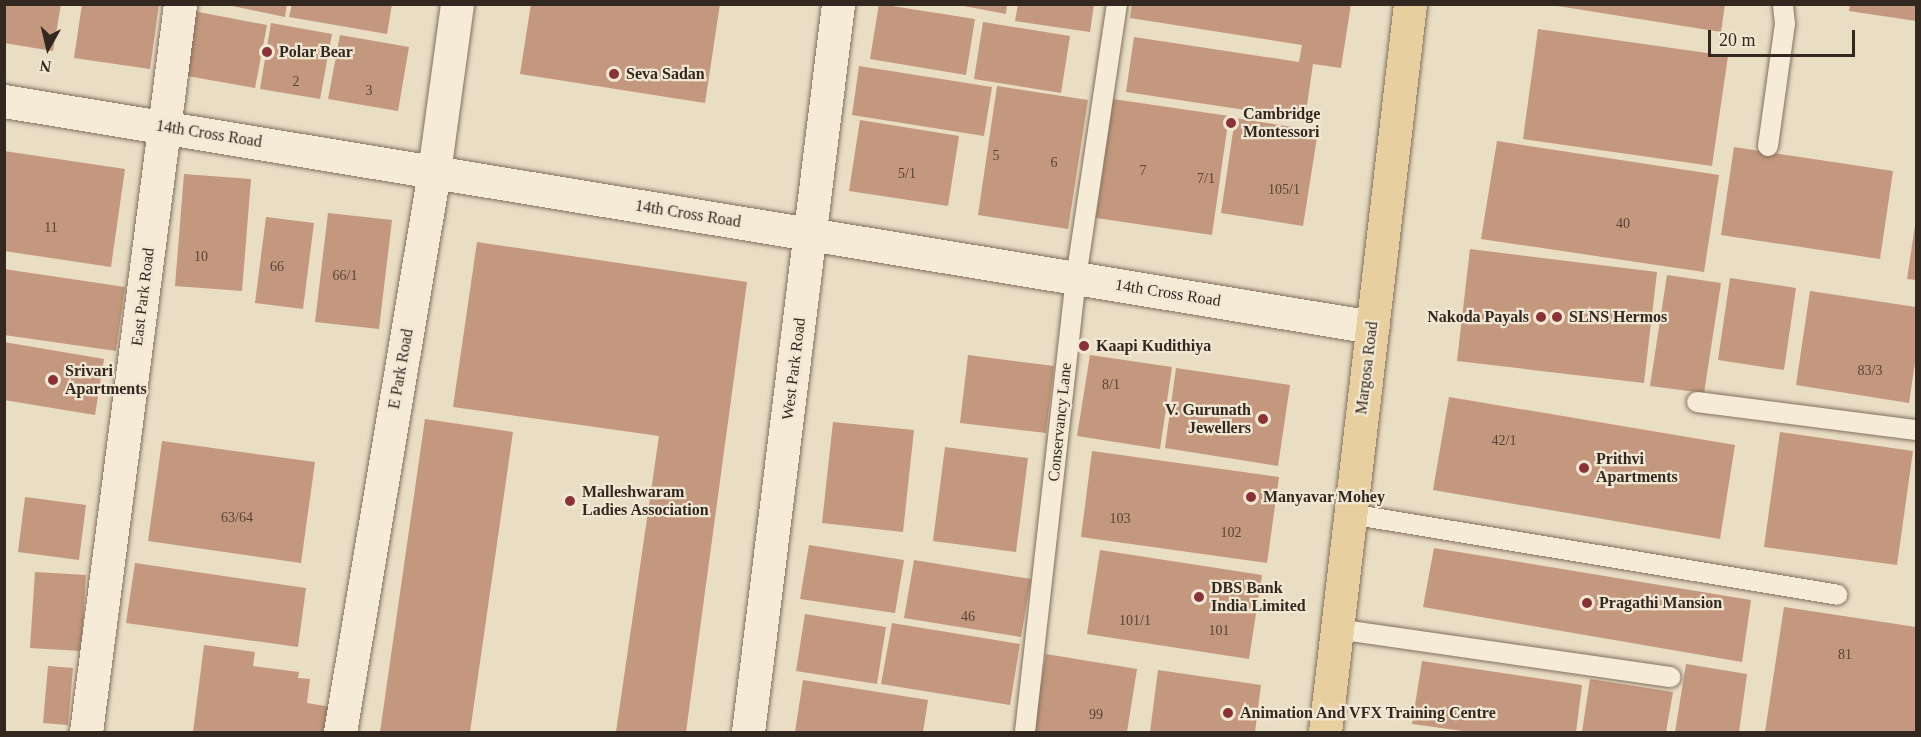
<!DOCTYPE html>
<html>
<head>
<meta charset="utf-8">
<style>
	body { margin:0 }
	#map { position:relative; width:1921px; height:737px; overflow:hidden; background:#e9ddc4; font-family:Georgia,serif }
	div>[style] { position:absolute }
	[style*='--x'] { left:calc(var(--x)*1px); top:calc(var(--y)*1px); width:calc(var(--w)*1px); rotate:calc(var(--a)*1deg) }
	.building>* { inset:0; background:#c3987e }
	.roads { filter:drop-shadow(0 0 2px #826f5d) drop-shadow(0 0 2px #826f5d) }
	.service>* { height:20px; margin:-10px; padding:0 10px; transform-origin:10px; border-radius:10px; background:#f5ebd6 }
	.minor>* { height:33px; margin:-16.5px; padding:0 16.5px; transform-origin:16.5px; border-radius:16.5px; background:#f5ebd6 }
	.primary>* { height:33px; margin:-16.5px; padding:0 16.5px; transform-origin:16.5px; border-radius:16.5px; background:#e8cfa0 }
	.dots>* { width:16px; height:16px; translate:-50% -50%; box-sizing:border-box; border:3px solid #f1e7d3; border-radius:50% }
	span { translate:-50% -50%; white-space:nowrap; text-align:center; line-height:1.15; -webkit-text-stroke:4.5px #f1e7d3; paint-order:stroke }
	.number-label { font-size:14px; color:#574437 }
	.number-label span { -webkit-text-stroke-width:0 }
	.poi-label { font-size:16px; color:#33281f; font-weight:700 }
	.left { translate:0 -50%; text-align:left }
	.right { translate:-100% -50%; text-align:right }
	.street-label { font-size:16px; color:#33281f }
	.frame { position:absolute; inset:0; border:6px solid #33281f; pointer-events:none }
	.north { position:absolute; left:18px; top:18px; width:60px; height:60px; -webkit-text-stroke:4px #f1e7d3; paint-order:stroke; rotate:188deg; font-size:16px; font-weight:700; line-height:24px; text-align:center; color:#33281f }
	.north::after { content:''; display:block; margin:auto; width:21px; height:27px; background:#33281f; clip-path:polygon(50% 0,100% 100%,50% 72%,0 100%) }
	.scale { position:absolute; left:1708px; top:30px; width:147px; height:27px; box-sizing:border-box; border:3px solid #33281f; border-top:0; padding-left:8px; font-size:18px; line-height:21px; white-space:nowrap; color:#33281f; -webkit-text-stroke:4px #f1e7d3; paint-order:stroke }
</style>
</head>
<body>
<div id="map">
	<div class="building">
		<i style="clip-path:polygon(4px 4px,61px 4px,53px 51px,4px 43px)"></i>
		<i style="clip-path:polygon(82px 4px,159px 4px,150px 69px,74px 58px)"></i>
		<i style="clip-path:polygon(223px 4px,287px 4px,285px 17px)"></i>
		<i style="clip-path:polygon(292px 4px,392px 4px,387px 34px,289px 17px)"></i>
		<i style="clip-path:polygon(531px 4px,720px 4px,705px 103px,520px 74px)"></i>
		<i style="clip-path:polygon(879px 4px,975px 19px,966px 75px,870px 59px)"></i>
		<i style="clip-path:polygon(953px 4px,1007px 4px,1006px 14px)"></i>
		<i style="clip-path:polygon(1018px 4px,1094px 4px,1090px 32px,1015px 21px)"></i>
		<i style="clip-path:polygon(1132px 4px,1351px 4px,1341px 68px,1313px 64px,1305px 119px,1126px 92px,1134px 37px,1299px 62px,1302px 45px,1130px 18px)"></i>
		<i style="clip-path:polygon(1545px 4px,1725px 4px,1721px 32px)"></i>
		<i style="clip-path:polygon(1850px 4px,1916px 4px,1916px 21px,1849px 11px)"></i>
		<i style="clip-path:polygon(188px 10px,267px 25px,255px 88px,176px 74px)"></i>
		<i style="clip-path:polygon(983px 22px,1070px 36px,1061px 93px,974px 79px)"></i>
		<i style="clip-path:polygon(271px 23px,332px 34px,320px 99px,260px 89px)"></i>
		<i style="clip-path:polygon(1538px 29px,1728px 56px,1712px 166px,1523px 139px)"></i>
		<i style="clip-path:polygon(340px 35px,409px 47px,398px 111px,328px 99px)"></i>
		<i style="clip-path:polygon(859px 66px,992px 87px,984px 136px,852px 115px)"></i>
		<i style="clip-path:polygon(997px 86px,1088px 100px,1068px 229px,978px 215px)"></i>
		<i style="clip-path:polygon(1113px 99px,1229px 116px,1212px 235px,1096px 218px)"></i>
		<i style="clip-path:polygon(1235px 118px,1318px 131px,1303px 226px,1221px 213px)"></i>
		<i style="clip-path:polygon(860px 120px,959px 136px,948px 206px,849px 191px)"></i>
		<i style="clip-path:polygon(1497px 141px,1719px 175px,1704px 272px,1481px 239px)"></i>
		<i style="clip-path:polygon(1734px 147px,1893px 171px,1880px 259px,1721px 235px)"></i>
		<i style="clip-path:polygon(4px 151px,125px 169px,111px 267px,4px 251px)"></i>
		<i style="clip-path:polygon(184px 174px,251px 179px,242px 291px,175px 286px)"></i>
		<i style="clip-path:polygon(328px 213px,392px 220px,379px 329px,315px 322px)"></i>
		<i style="clip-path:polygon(266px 217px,314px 223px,303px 309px,255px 303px)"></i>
		<i style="clip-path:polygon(1915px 225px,1916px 225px,1916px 280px,1907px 279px)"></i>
		<i style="clip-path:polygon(477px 242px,747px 282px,686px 732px,616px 732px,659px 436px,453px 407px)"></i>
		<i style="clip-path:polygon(1470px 249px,1657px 272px,1644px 383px,1457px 361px)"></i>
		<i style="clip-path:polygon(4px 269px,125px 287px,116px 351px,4px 335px)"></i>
		<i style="clip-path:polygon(1667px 275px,1721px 283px,1704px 393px,1650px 386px)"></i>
		<i style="clip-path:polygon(1730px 278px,1796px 288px,1784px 370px,1718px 360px)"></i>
		<i style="clip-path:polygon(1810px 291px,1916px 307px,1916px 356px,1909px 403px,1796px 385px)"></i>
		<i style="clip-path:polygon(4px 342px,104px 359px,95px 415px,4px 400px)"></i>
		<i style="clip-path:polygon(968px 355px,1054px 366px,1046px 433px,960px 423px)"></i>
		<i style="clip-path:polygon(1090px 355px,1172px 367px,1160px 449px,1077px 436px)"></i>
		<i style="clip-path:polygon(1176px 368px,1290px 385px,1278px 466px,1165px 448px)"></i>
		<i style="clip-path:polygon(1449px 397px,1735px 445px,1720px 539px,1433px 490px)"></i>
		<i style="clip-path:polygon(425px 419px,513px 432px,470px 732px,380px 732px)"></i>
		<i style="clip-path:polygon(833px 422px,914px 430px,903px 532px,822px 523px)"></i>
		<i style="clip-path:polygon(1780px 432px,1913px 451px,1897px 565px,1764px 547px)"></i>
		<i style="clip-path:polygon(162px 441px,315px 462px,301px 563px,148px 541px)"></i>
		<i style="clip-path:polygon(945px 447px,1028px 458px,1016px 552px,933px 541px)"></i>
		<i style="clip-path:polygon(1092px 451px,1279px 477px,1267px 563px,1081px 537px)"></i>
		<i style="clip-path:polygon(25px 497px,86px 505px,79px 560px,18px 552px)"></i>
		<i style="clip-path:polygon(809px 545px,904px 560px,895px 613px,800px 599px)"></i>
		<i style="clip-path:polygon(1434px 548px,1751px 600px,1742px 662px,1423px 607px)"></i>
		<i style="clip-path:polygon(1100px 550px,1262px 575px,1249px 659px,1087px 634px)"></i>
		<i style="clip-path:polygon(914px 560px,1031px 579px,1021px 637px,904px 618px)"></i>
		<i style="clip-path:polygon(135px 563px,306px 588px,298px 647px,126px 623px)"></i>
		<i style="clip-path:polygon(35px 572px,86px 575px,81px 651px,30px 648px)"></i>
		<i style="clip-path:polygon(1784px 607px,1916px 627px,1916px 732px,1765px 732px)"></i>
		<i style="clip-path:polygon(805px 614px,886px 627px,877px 684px,796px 671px)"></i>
		<i style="clip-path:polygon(892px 623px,1020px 644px,1010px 705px,881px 684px)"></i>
		<i style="clip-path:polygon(204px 645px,255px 652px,253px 666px,299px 672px,298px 678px,310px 679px,307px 703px,337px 708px,334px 732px,193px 732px)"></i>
		<i style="clip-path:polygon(1046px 654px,1137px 669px,1127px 732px,1033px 732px)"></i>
		<i style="clip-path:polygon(1422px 661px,1582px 685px,1576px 732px,1470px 732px,1412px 724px)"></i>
		<i style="clip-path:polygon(1686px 664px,1747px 674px,1739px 732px,1675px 732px)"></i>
		<i style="clip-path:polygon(48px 666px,73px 668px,68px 725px,43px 723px)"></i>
		<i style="clip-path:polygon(1158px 670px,1261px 685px,1255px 732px,1150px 732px)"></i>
		<i style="clip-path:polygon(1590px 679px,1673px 692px,1666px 732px,1582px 732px)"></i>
		<i style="clip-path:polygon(803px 680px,928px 700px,923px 732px,795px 732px)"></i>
	</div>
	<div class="roads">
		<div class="service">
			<i style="--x:1768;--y:146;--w:123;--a:-82.1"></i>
			<i style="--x:1785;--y:24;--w:20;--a:-96"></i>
			<i style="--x:1697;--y:402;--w:221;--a:7.3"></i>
			<i style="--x:1350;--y:514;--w:494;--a:9.4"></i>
			<i style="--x:1337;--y:629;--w:337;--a:8.2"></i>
			<i style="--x:1025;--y:732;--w:457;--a:-83.6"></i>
			<i style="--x:1076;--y:278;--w:277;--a:-81.5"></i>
		</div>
		<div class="minor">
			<i style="--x:4;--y:101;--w:1387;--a:9.38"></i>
			<i style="--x:86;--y:732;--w:734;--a:-82.64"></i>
			<i style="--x:340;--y:732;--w:568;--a:-80.47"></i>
			<i style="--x:434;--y:172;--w:170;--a:-82.2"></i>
			<i style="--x:748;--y:732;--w:734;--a:-82.95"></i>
		</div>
		<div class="primary">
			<i style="--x:1325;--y:732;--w:733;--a:-83.34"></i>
		</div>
	</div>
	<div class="dots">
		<i style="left:267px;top:52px;background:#8a3337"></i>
		<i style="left:614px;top:74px;background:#8a3337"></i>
		<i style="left:1231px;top:123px;background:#8a3337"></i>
		<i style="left:1541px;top:317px;background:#8a3337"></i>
		<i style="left:1557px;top:317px;background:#8a3337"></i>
		<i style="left:1084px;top:346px;background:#8a3337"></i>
		<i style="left:53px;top:380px;background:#8a3337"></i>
		<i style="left:1263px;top:419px;background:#8a3337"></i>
		<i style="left:1584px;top:468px;background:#8a3337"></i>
		<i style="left:1251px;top:497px;background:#8a3337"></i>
		<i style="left:570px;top:501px;background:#8a3337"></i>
		<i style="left:1199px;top:597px;background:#8a3337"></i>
		<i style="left:1587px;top:603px;background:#8a3337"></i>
		<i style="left:1228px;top:713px;background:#8a3337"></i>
	</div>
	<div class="number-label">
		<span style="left:296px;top:82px">2</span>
		<span style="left:369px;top:91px">3</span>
		<span style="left:996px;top:156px">5</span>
		<span style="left:1054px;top:163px">6</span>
		<span style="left:1143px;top:171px">7</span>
		<span style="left:907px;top:174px">5/1</span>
		<span style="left:1206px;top:179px">7/1</span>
		<span style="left:1284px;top:190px">105/1</span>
		<span style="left:1623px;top:224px">40</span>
		<span style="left:51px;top:228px">11</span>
		<span style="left:201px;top:257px">10</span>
		<span style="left:277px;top:267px">66</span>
		<span style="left:345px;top:276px">66/1</span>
		<span style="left:1870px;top:371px">83/3</span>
		<span style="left:1111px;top:385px">8/1</span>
		<span style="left:1504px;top:441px">42/1</span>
		<span style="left:237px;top:518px">63/64</span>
		<span style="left:1120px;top:519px">103</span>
		<span style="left:1231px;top:533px">102</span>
		<span style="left:968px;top:617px">46</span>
		<span style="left:1135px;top:621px">101/1</span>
		<span style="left:1219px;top:631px">101</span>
		<span style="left:1845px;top:655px">81</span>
		<span style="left:1096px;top:715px">99</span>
	</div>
	<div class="poi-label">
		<span class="left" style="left:279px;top:52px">Polar Bear</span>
		<span class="left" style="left:626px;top:74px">Seva Sadan</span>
		<span class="left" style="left:1243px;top:123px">Cambridge<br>Montessori</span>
		<span class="right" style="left:1529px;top:317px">Nakoda Payals</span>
		<span class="left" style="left:1569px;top:317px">SLNS Hermos</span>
		<span class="left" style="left:1096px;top:346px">Kaapi Kudithiya</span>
		<span class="left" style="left:65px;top:380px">Srivari<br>Apartments</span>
		<span class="right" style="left:1251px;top:419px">V. Gurunath<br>Jewellers</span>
		<span class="left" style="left:1596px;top:468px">Prithvi<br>Apartments</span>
		<span class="left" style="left:582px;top:501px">Malleshwaram<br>Ladies Association</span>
		<span class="left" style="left:1263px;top:497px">Manyavar Mohey</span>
		<span class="left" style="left:1211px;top:597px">DBS Bank<br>India Limited</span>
		<span class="left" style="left:1599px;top:603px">Pragathi Mansion</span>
		<span class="left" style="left:1240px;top:713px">Animation And VFX Training Centre</span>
	</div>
	<div class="street-label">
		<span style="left:209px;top:134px;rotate:9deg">14th Cross Road</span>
		<span style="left:688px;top:214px;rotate:9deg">14th Cross Road</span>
		<span style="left:1168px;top:293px;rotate:9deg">14th Cross Road</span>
		<span style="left:143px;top:297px;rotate:-83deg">East Park Road</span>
		<span style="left:1367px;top:368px;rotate:-83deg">Margosa Road</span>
		<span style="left:401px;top:369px;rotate:-80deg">E Park Road</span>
		<span style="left:794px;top:369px;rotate:-83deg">West Park Road</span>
		<span style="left:1060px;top:422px;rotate:-84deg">Conservancy Lane</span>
	</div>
	<div class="frame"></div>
	<div class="north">N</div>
	<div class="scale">20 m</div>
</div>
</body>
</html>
